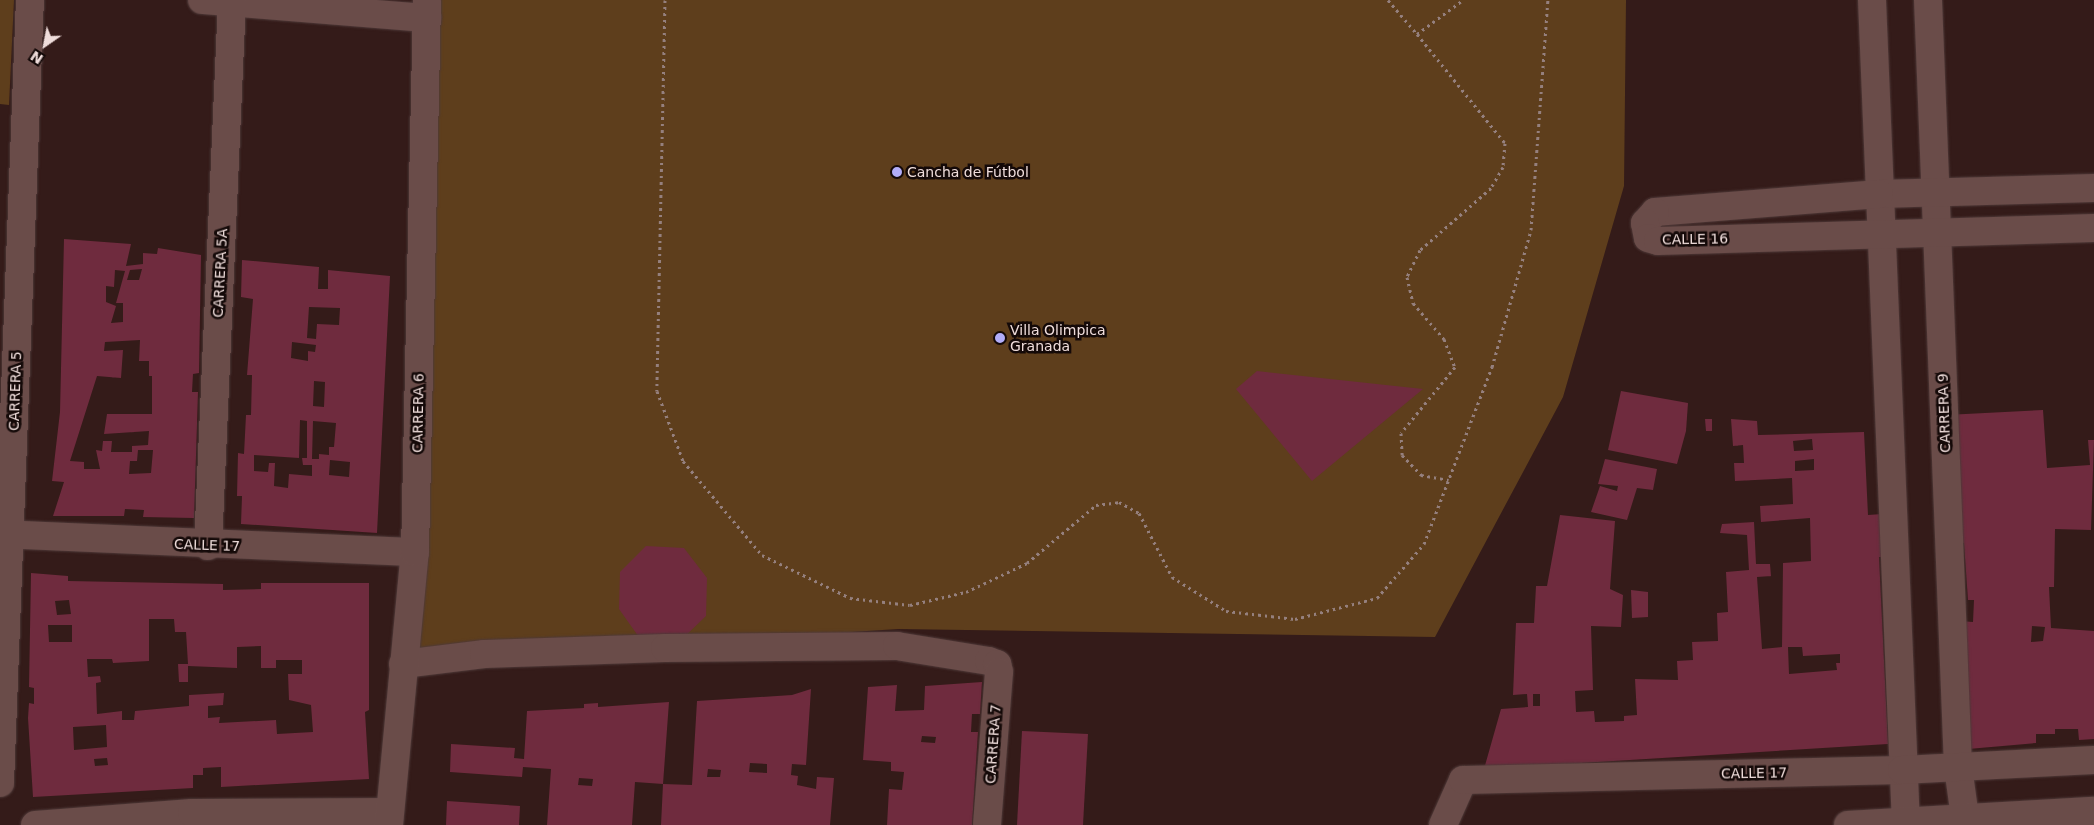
<!DOCTYPE html>
<html>
<head>
<meta charset="utf-8">
<style>
	body { margin:0 }
	#map { position:relative; width:2094px; height:825px; overflow:hidden; background:#341b19; font-family:"DejaVu Sans",sans-serif }
	div>[style] { position:absolute }
	[style*='--x'] { left:calc(var(--x)*1px); top:calc(var(--y)*1px); width:calc(var(--w)*1px); rotate:calc(var(--a)*1deg) }
	.green>* { inset:0; background:#5e3e1c }
	.building>* { inset:0; background:#6f2b3e }
	.path>* { height:3px; margin-top:-1.5px; transform-origin:0; background:repeating-linear-gradient(90deg,#95807e 0 2.5px,transparent 0 6.5px) }
	.roads { filter:drop-shadow(0 0 1px #4e3938) drop-shadow(0 0 1px #4e3938) }
	.minor>* { height:28px; margin:-14px; padding:0 14px; transform-origin:14px; border-radius:14px; background:#6a4c49 }
	.dots>* { width:14px; height:14px; translate:-50% -50%; box-sizing:border-box; border:2px solid #140908; border-radius:50% }
	span { translate:-50% -50%; white-space:nowrap; text-align:center; line-height:1.15; -webkit-text-stroke:5px #140908; paint-order:stroke }
	.poi-label { font-size:14px; color:#efdddb }
	.left { translate:0 -50%; text-align:left }
	.street-label { font-size:14px; color:#efdddb }
	.north { position:absolute; left:20px; top:20px; width:50px; height:50px; -webkit-text-stroke:4px #140908; paint-order:stroke; rotate:213deg; font-size:14px; font-weight:700; line-height:20px; text-align:center; color:#efdddb }
	.north::after { content:''; display:block; margin:auto; width:18px; height:22px; background:#efdddb; clip-path:polygon(50% 0,100% 100%,50% 72%,0 100%) }
</style>
</head>
<body>
<div id="map">
	<div class="green">
		<i style="clip-path:polygon(0 0,14px 0,9px 105px,0 104px)"></i>
		<i style="clip-path:polygon(428px 0,1626px 0,1624px 186px,1563px 397px,1435px 637px,898px 629px,405px 661px)"></i>
	</div>
	<div class="building">
		<i style="clip-path:polygon(evenodd,64px 239px,131px 244px,126px 266px,143px 264px,143px 253px,157px 254px,158px 248px,201px 255px,199px 373px,193px 374px,192px 392px,198px 392px,194px 518px,143px 517px,144px 510px,125px 509px,124px 516px,53px 516px,64px 482px,52px 481px,60px 412px,64px 239px,142px 269px,139px 280px,127px 280px,130px 270px,142px 269px,64px 239px,115px 270px,125px 271px,116px 303px,123px 303px,123px 322px,111px 323px,116px 306px,106px 302px,106px 286px,114px 287px,115px 270px,64px 239px,140px 340px,139px 361px,149px 361px,149px 376px,152px 376px,152px 414px,107px 414px,104px 434px,149px 431px,148px 445px,132px 446px,132px 452px,111px 452px,112px 441px,103px 441px,102px 451px,96px 450px,100px 469px,84px 469px,84px 462px,70px 461px,97px 376px,121px 378px,123px 350px,104px 351px,105px 342px,140px 340px,64px 239px,138px 450px,153px 450px,151px 473px,129px 474px,130px 461px,137px 461px,138px 450px)"></i>
		<i style="clip-path:polygon(evenodd,242px 260px,319px 267px,318px 289px,328px 289px,328px 270px,390px 276px,377px 533px,241px 524px,242px 496px,237px 496px,238px 453px,244px 454px,246px 415px,251px 415px,252px 375px,247px 375px,253px 299px,241px 297px,242px 260px,309px 307px,340px 308px,339px 325px,317px 324px,316px 339px,307px 338px,309px 307px,242px 260px,292px 342px,316px 345px,315px 352px,308px 351px,308px 361px,291px 358px,292px 342px,242px 260px,314px 381px,325px 382px,324px 407px,313px 406px,314px 381px,242px 260px,300px 420px,307px 421px,307px 458px,302px 458px,303px 465px,312px 465px,312px 476px,289px 474px,288px 488px,274px 486px,275px 463px,269px 463px,268px 472px,254px 471px,254px 455px,299px 458px,300px 420px,242px 260px,313px 421px,336px 423px,334px 447px,329px 447px,329px 455px,319px 454px,319px 459px,312px 459px,313px 421px,242px 260px,330px 460px,350px 462px,349px 477px,329px 475px,330px 460px)"></i>
		<i style="clip-path:polygon(1257px 371px,1423px 389px,1312px 481px,1236px 389px)"></i>
		<i style="clip-path:polygon(1621px 391px,1688px 403px,1686px 431px,1677px 464px,1608px 450px)"></i>
		<i style="clip-path:polygon(evenodd,2043px 410px,2047px 468px,2090px 465px,2088px 440px,2094px 440px,2091px 530px,2055px 529px,2054px 587px,2049px 587px,2051px 628px,2094px 631px,2094px 739px,2079px 740px,2078px 729px,2055px 729px,2055px 734px,2036px 734px,2036px 743px,1957px 750px,1959px 621px,1973px 622px,1974px 600px,1968px 600px,1964px 543px,1957px 542px,1946px 415px,2043px 410px,2032px 626px,2045px 627px,2043px 641px,2031px 642px,2032px 626px)"></i>
		<i style="clip-path:polygon(1705px 419px,1712px 419px,1712px 431px,1706px 431px)"></i>
		<i style="clip-path:polygon(evenodd,1731px 419px,1757px 421px,1758px 435px,1864px 432px,1868px 515px,1882px 514px,1884px 557px,1879px 557px,1888px 744px,1484px 769px,1501px 709px,1528px 707px,1527px 694px,1513px 695px,1516px 623px,1534px 623px,1536px 586px,1547px 586px,1560px 515px,1615px 521px,1610px 589px,1623px 595px,1621px 627px,1591px 626px,1593px 690px,1575px 691px,1576px 712px,1594px 711px,1595px 722px,1624px 721px,1624px 716px,1637px 715px,1635px 679px,1678px 680px,1677px 661px,1693px 660px,1692px 642px,1718px 641px,1717px 613px,1728px 612px,1726px 572px,1749px 570px,1747px 535px,1720px 533px,1722px 524px,1754px 522px,1756px 564px,1770px 564px,1771px 576px,1757px 577px,1762px 649px,1782px 647px,1783px 563px,1811px 561px,1810px 518px,1761px 522px,1760px 506px,1793px 504px,1792px 478px,1735px 481px,1734px 463px,1744px 463px,1743px 445px,1733px 446px,1731px 419px,1812px 439px,1813px 450px,1794px 451px,1793px 441px,1812px 439px,1731px 419px,1814px 459px,1814px 470px,1795px 471px,1795px 461px,1814px 459px,1731px 419px,1788px 647px,1802px 647px,1803px 656px,1840px 654px,1840px 663px,1836px 663px,1837px 670px,1789px 674px,1788px 647px,1731px 419px,1533px 694px,1540px 694px,1540px 706px,1533px 706px,1533px 694px)"></i>
		<i style="clip-path:polygon(1605px 459px,1657px 469px,1653px 490px,1637px 488px,1627px 520px,1591px 512px,1600px 486px,1617px 491px,1618px 486px,1598px 484px)"></i>
		<i style="clip-path:polygon(646px 546px,684px 548px,707px 578px,706px 616px,679px 642px,641px 640px,619px 609px,620px 572px)"></i>
		<i style="clip-path:polygon(evenodd,31px 573px,68px 576px,68px 581px,223px 584px,223px 590px,261px 589px,261px 583px,369px 583px,369px 710px,365px 712px,369px 779px,221px 787px,221px 767px,203px 768px,203px 775px,193px 775px,193px 788px,33px 797px,28px 718px,29px 703px,34px 704px,34px 688px,29px 687px,31px 573px,69px 600px,71px 614px,57px 615px,55px 601px,69px 600px,31px 573px,149px 619px,174px 619px,175px 632px,186px 632px,188px 664px,178px 664px,179px 682px,188px 682px,188px 666px,237px 668px,237px 647px,261px 646px,261px 668px,276px 668px,276px 660px,302px 660px,302px 674px,288px 674px,289px 700px,311px 705px,313px 732px,277px 734px,276px 720px,219px 723px,220px 717px,208px 718px,208px 706px,223px 705px,224px 693px,189px 695px,189px 706px,135px 711px,134px 720px,122px 720px,122px 711px,97px 714px,96px 683px,101px 682px,100px 676px,88px 677px,87px 659px,112px 659px,113px 663px,149px 661px,149px 619px,31px 573px,48px 625px,72px 625px,72px 642px,49px 642px,48px 625px,31px 573px,106px 725px,107px 747px,74px 750px,73px 727px,106px 725px,31px 573px,107px 758px,108px 765px,95px 766px,94px 759px,107px 758px)"></i>
		<i style="clip-path:polygon(1631px 590px,1648px 592px,1648px 617px,1632px 618px)"></i>
		<i style="clip-path:polygon(evenodd,982px 682px,980px 714px,972px 714px,971px 732px,978px 732px,972px 825px,887px 825px,889px 789px,902px 790px,904px 772px,891px 771px,891px 762px,863px 760px,868px 687px,897px 685px,895px 711px,924px 710px,925px 686px,982px 682px,922px 736px,936px 737px,935px 743px,921px 742px,922px 736px)"></i>
		<i style="clip-path:polygon(evenodd,811px 689px,806px 765px,792px 764px,791px 775px,798px 776px,797px 785px,816px 789px,817px 777px,834px 778px,830px 825px,661px 825px,663px 784px,692px 785px,697px 701px,792px 695px,811px 689px,750px 763px,767px 764px,767px 773px,749px 772px,750px 763px,811px 689px,708px 769px,721px 770px,720px 777px,707px 777px,708px 769px)"></i>
		<i style="clip-path:polygon(evenodd,669px 702px,663px 784px,635px 782px,632px 825px,547px 825px,551px 769px,523px 767px,522px 777px,450px 772px,451px 744px,515px 748px,514px 758px,524px 759px,527px 711px,584px 708px,584px 704px,598px 703px,598px 707px,669px 702px,579px 778px,593px 779px,592px 786px,578px 785px,579px 778px)"></i>
		<i style="clip-path:polygon(1022px 731px,1088px 734px,1083px 825px,1017px 825px)"></i>
		<i style="clip-path:polygon(447px 801px,520px 806px,519px 825px,446px 825px)"></i>
	</div>
	<div class="path">
		<i style="--x:665;--y:0;--w:391;--a:91.2"></i>
		<i style="--x:657;--y:391;--w:75;--a:69.6"></i>
		<i style="--x:683;--y:461;--w:123;--a:50"></i>
		<i style="--x:762;--y:555;--w:98;--a:26"></i>
		<i style="--x:850;--y:598;--w:60;--a:6.7"></i>
		<i style="--x:910;--y:605;--w:57;--a:-13.1"></i>
		<i style="--x:966;--y:592;--w:68;--a:-25.4"></i>
		<i style="--x:1027;--y:563;--w:90;--a:-40"></i>
		<i style="--x:1096;--y:505;--w:23;--a:-7"></i>
		<i style="--x:1119;--y:502;--w:23;--a:29"></i>
		<i style="--x:1139;--y:513;--w:72;--a:62.7"></i>
		<i style="--x:1172;--y:577;--w:64;--a:32.2"></i>
		<i style="--x:1226;--y:611;--w:69;--a:6.6"></i>
		<i style="--x:1295;--y:619;--w:85;--a:-14.4"></i>
		<i style="--x:1377;--y:598;--w:72;--a:-49"></i>
		<i style="--x:1424;--y:544;--w:190;--a:-69"></i>
		<i style="--x:1492;--y:367;--w:142;--a:-74.1"></i>
		<i style="--x:1531;--y:230;--w:231;--a:-85.8"></i>
		<i style="--x:1388;--y:0;--w:45;--a:49.5"></i>
		<i style="--x:1417;--y:34;--w:57;--a:-36.5"></i>
		<i style="--x:1417;--y:34;--w:140;--a:51.1"></i>
		<i style="--x:1505;--y:143;--w:24;--a:95"></i>
		<i style="--x:1503;--y:167;--w:24;--a:120"></i>
		<i style="--x:1491;--y:188;--w:94;--a:138.9"></i>
		<i style="--x:1420;--y:250;--w:30;--a:116"></i>
		<i style="--x:1407;--y:277;--w:27;--a:77"></i>
		<i style="--x:1413;--y:303;--w:48;--a:49.3"></i>
		<i style="--x:1444;--y:339;--w:30;--a:69"></i>
		<i style="--x:1455;--y:367;--w:85;--a:129.3"></i>
		<i style="--x:1401;--y:433;--w:22;--a:87"></i>
		<i style="--x:1402;--y:455;--w:28;--a:46"></i>
		<i style="--x:1421;--y:475;--w:28;--a:10"></i>
	</div>
	<div class="roads">
		<div class="minor">
			<i style="--x:202;--y:0;--w:226;--a:4.6"></i>
			<i style="--x:1872;--y:0;--w:826;--a:87.64"></i>
			<i style="--x:1928;--y:0;--w:768;--a:87.76"></i>
			<i style="--x:1958;--y:767;--w:59;--a:82.1"></i>
			<i style="--x:2094;--y:188;--w:215;--a:178.4"></i>
			<i style="--x:1879;--y:194;--w:225;--a:175.4"></i>
			<i style="--x:1655;--y:212;--w:15;--a:132"></i>
			<i style="--x:1645;--y:223;--w:15;--a:79"></i>
			<i style="--x:1648;--y:238;--w:10;--a:17"></i>
			<i style="--x:1658;--y:241;--w:436;--a:-1.7"></i>
			<i style="--x:0;--y:534;--w:415;--a:2.5"></i>
			<i style="--x:208;--y:546;--w:547;--a:-87.48"></i>
			<i style="--x:403;--y:664;--w:82;--a:-7"></i>
			<i style="--x:484;--y:654;--w:181;--a:-1.9"></i>
			<i style="--x:665;--y:648;--w:232;--a:-0.5"></i>
			<i style="--x:897;--y:646;--w:93;--a:9.3"></i>
			<i style="--x:989;--y:661;--w:9;--a:21"></i>
			<i style="--x:997;--y:664;--w:8;--a:76"></i>
			<i style="--x:999;--y:672;--w:153;--a:94.5"></i>
			<i style="--x:0;--y:783;--w:784;--a:-87.81"></i>
			<i style="--x:35;--y:825;--w:157;--a:-4.4"></i>
			<i style="--x:192;--y:813;--w:197;--a:-0.3"></i>
			<i style="--x:389;--y:825;--w:274;--a:-84.6"></i>
			<i style="--x:415;--y:552;--w:552;--a:-88.75"></i>
			<i style="--x:1443;--y:825;--w:49;--a:-66"></i>
			<i style="--x:1463;--y:780;--w:439;--a:-1.3"></i>
			<i style="--x:1902;--y:770;--w:192;--a:-3"></i>
			<i style="--x:1848;--y:825;--w:246;--a:-3.3"></i>
		</div>
	</div>
	<div class="dots">
		<i style="left:897px;top:172px;background:#b2adf9"></i>
		<i style="left:1000px;top:338px;background:#b2adf9"></i>
	</div>
	<div class="poi-label">
		<span class="left" style="left:907px;top:172px">Cancha de Fútbol</span>
		<span class="left" style="left:1010px;top:338px">Villa Olimpica<br>Granada</span>
	</div>
	<div class="street-label">
		<span style="left:1695px;top:239px;rotate:-1deg">CALLE 16</span>
		<span style="left:220px;top:273px;rotate:-87deg">CARRERA 5A</span>
		<span style="left:15px;top:391px;rotate:-88deg">CARRERA 5</span>
		<span style="left:418px;top:413px;rotate:-89deg">CARRERA 6</span>
		<span style="left:1944px;top:413px;rotate:-92deg">CARRERA 9</span>
		<span style="left:207px;top:545px;rotate:2deg">CALLE 17</span>
		<span style="left:993px;top:744px;rotate:-86deg">CARRERA 7</span>
		<span style="left:1754px;top:773px;rotate:-1deg">CALLE 17</span>
	</div>
	<div class="north">N</div>
</div>
</body>
</html>
